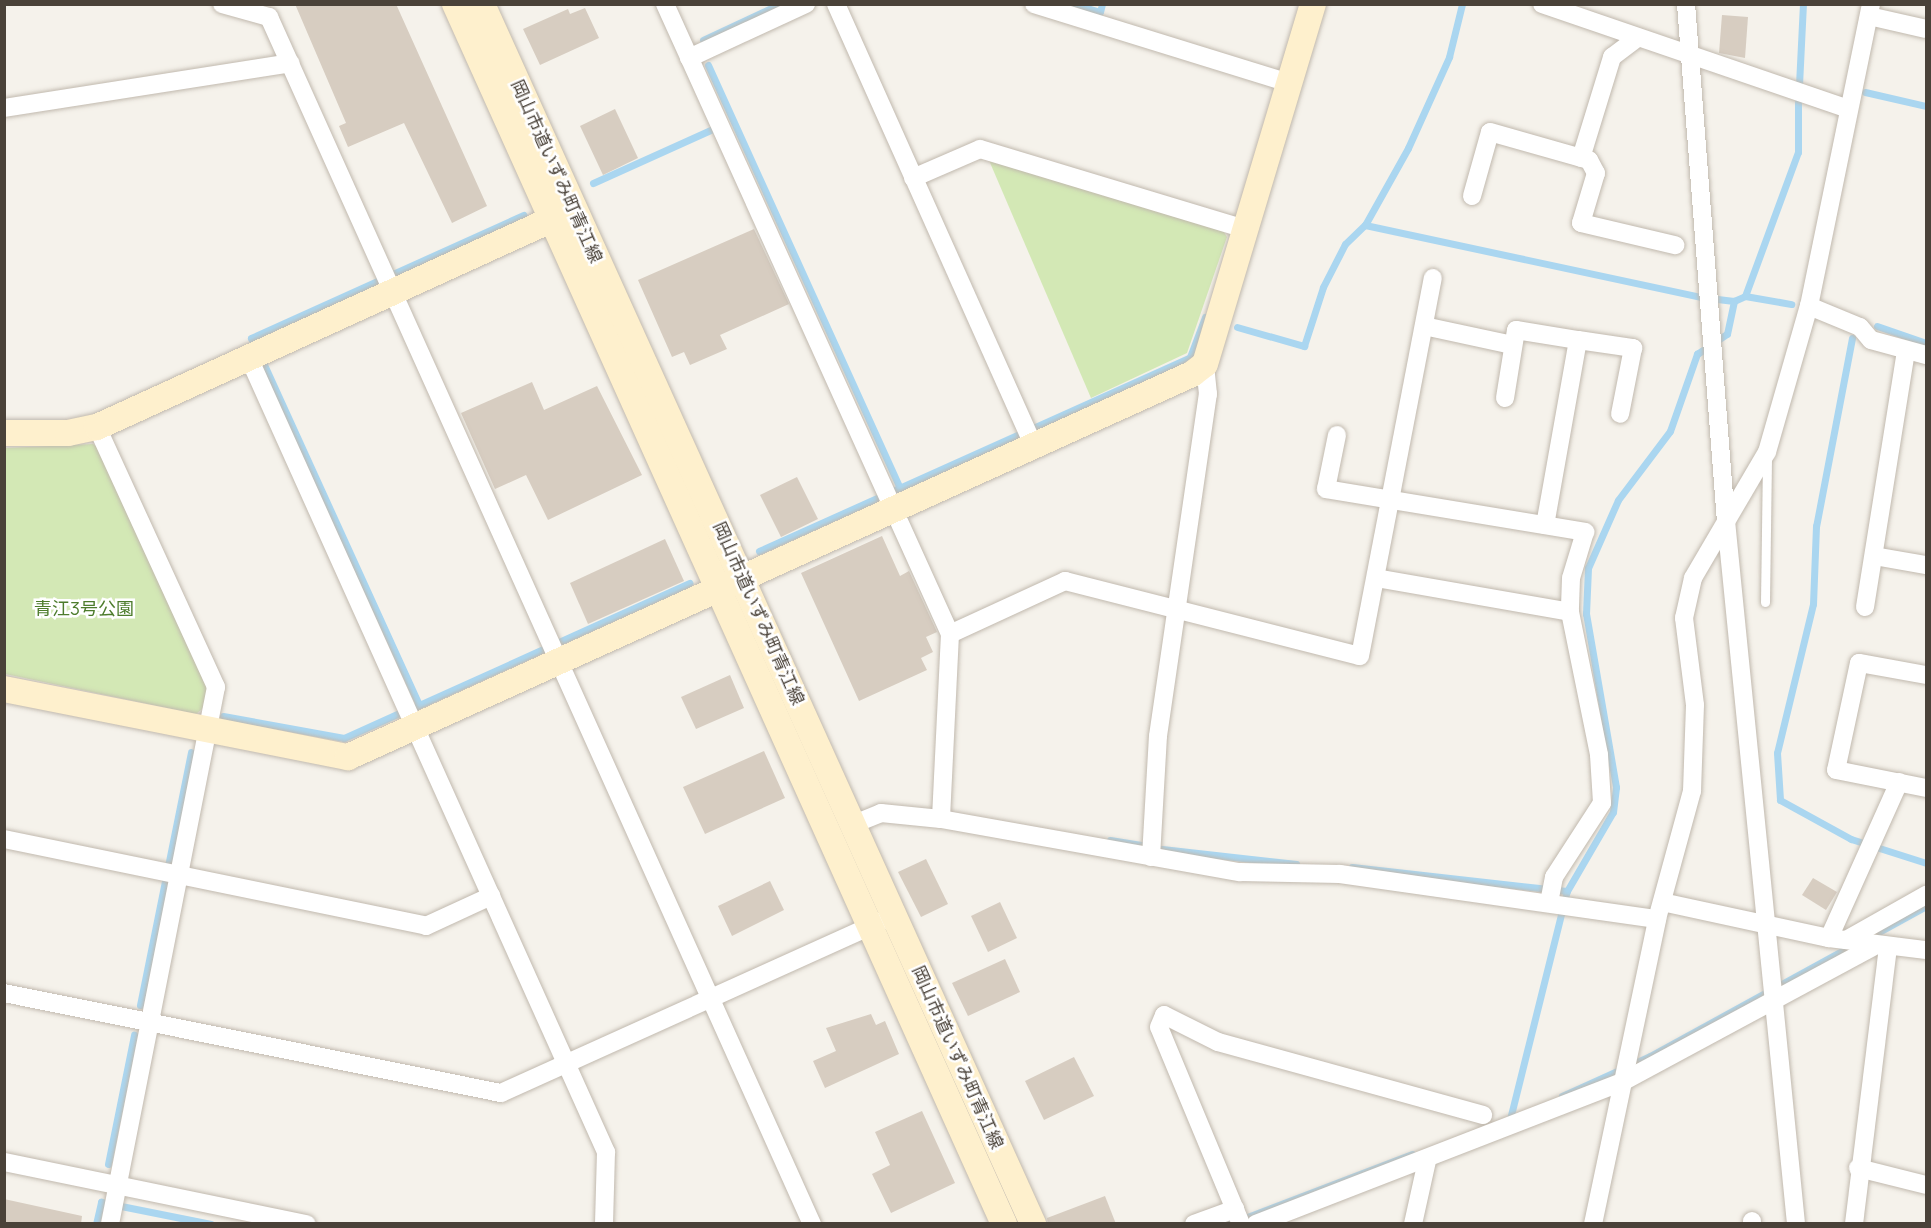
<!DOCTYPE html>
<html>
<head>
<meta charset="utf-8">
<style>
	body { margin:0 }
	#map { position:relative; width:1931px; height:1228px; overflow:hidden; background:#f5f2eb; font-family:Manrope,"Noto Sans JP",sans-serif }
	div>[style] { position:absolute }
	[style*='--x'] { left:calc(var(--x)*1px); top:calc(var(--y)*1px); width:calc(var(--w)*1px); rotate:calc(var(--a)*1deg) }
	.green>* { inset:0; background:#d3e8b5 }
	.stream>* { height:7px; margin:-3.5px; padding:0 3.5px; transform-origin:3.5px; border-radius:3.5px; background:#aad6f0 }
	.building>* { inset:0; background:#d7cdc1 }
	.roads { filter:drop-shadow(0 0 2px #c1b9ae) drop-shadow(0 0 2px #c1b9ae) }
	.lane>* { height:9px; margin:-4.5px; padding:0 4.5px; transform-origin:4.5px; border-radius:4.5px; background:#fff }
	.street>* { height:18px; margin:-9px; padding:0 9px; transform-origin:9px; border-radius:9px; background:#fff }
	.secondary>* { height:26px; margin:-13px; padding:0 13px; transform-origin:13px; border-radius:13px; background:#fef0cd }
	span { translate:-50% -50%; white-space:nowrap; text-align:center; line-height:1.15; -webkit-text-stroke:5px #fff; paint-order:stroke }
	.street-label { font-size:18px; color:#4a4239 }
	.park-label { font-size:18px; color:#4d7c2c }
	.frame { position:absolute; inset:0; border:6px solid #4a4239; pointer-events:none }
</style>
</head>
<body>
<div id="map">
	<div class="green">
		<i style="clip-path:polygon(988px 158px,1222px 229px,1227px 237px,1187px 353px,1091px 398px)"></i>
		<i style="clip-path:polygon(93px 444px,100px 449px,208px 688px,206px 706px,196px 714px,5px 674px,5px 448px)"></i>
	</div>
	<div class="stream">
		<i style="--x:1075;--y:4;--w:26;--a:18"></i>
		<i style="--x:1100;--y:12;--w:8;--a:-76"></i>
		<i style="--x:703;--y:40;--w:85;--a:-25.1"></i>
		<i style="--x:708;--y:65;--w:463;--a:65.6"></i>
		<i style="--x:1799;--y:85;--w:81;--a:-87.2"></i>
		<i style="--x:1865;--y:92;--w:63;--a:12.9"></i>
		<i style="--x:593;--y:183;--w:138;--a:-24.3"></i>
		<i style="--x:1365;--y:225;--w:344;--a:12.1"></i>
		<i style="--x:1701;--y:297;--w:33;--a:7"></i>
		<i style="--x:1734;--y:301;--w:12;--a:-24"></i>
		<i style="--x:1745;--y:296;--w:47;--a:9.9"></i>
		<i style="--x:1745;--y:296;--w:153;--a:-69.8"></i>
		<i style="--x:1798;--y:152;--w:54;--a:-90"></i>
		<i style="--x:1877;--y:326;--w:52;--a:19.1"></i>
		<i style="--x:1237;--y:327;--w:70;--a:15.8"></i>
		<i style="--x:1304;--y:346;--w:62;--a:-72.1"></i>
		<i style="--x:1323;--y:287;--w:48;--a:-62.9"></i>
		<i style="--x:1345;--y:244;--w:28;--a:-44"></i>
		<i style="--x:1365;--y:225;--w:88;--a:-60.8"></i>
		<i style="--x:1408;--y:148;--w:100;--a:-65.7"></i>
		<i style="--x:1449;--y:57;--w:55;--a:-76.2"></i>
		<i style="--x:1852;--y:338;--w:191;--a:100.8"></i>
		<i style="--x:1816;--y:526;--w:78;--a:92.2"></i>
		<i style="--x:1813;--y:604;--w:153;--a:103.6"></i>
		<i style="--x:1777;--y:753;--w:47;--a:86.3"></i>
		<i style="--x:1780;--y:800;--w:81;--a:28.8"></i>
		<i style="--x:1851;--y:839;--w:79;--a:17.7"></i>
		<i style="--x:256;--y:348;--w:11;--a:-117"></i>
		<i style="--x:251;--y:338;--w:299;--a:-24.3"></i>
		<i style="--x:261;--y:358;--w:381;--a:65.5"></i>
		<i style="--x:759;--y:551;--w:473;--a:-24.2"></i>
		<i style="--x:1190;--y:357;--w:43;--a:-69.4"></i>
		<i style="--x:417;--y:706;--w:299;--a:-24.3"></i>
		<i style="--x:223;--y:716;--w:123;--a:10.3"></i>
		<i style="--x:344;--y:738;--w:68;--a:-24.3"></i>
		<i style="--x:1110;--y:840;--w:36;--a:9"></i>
		<i style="--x:1162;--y:849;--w:135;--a:6.4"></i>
		<i style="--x:1352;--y:867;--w:216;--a:6.4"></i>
		<i style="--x:1868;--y:938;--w:66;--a:-28.9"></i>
		<i style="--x:140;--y:1005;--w:258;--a:-78.6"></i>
		<i style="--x:1562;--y:1096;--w:97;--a:-24.4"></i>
		<i style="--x:1650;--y:1056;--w:231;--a:-28.7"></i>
		<i style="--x:1510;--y:1119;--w:235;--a:-76"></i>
		<i style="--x:1567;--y:891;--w:91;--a:-59.8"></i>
		<i style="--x:1613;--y:812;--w:25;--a:-83"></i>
		<i style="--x:1616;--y:787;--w:176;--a:-99.8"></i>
		<i style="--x:1586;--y:614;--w:46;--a:-87.5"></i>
		<i style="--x:1588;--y:568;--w:74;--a:-66.2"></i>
		<i style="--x:1618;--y:500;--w:86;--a:-53"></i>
		<i style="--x:1670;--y:431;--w:82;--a:-70.7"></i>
		<i style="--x:1697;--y:354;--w:36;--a:-34"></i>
		<i style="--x:1727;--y:334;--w:34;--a:-78"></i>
		<i style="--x:108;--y:1164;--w:132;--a:-78.6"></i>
		<i style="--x:96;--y:1224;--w:23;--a:-77"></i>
		<i style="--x:101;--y:1202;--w:112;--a:11.3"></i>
		<i style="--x:1229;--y:1224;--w:196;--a:-20.9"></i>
	</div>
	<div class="building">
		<i style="clip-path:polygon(295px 4px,396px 4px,487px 206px,452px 223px,404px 123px,348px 147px,339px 126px,346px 123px)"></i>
		<i style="clip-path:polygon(585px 8px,599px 38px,540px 65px,523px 29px,568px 9px,570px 14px)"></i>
		<i style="clip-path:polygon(1722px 15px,1748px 17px,1745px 58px,1719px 53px)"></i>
		<i style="clip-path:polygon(615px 109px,638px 158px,603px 175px,580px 126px)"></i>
		<i style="clip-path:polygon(754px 229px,789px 304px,720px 335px,727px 349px,690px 365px,684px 352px,672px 357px,638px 280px)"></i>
		<i style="clip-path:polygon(532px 382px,544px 410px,597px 386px,642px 475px,548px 520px,526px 475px,495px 489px,461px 413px)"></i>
		<i style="clip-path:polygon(797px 477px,818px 519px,781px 537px,760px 495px)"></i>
		<i style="clip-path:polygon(882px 536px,900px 576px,909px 571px,937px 632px,926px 637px,933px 652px,921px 658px,927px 670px,859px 701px,801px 573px)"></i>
		<i style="clip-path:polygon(665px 539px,684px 581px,588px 624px,570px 583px)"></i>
		<i style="clip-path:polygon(730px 675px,744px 708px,696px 729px,681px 697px)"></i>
		<i style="clip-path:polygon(764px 751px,785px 798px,705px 834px,683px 787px)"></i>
		<i style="clip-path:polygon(926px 859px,948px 904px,921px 917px,898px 872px)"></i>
		<i style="clip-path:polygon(1813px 878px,1837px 892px,1826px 910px,1802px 895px)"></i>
		<i style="clip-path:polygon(770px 881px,784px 910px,732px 936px,718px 906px)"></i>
		<i style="clip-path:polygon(1000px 902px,1017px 938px,988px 952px,971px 916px)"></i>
		<i style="clip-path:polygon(1005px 959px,1020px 992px,968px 1016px,952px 983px)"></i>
		<i style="clip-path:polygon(871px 1014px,876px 1025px,885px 1021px,899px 1054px,825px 1088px,813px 1061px,836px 1051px,826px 1028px)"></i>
		<i style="clip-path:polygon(1074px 1057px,1094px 1096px,1044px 1120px,1025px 1081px)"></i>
		<i style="clip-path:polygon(922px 1111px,955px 1183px,891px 1213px,872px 1174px,890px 1165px,875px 1132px)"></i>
		<i style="clip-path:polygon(1105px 1196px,1116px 1224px,1048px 1224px,1047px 1218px)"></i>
		<i style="clip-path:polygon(4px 1199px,82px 1216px,81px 1224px,4px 1224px)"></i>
	</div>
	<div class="roads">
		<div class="lane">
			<i style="--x:1765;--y:602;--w:142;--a:-89.2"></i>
		</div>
		<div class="street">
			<i style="--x:222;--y:4;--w:49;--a:15.5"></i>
			<i style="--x:269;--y:17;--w:1324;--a:65.78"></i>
			<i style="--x:665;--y:4;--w:691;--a:65.66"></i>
			<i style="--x:950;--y:634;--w:185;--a:92.8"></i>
			<i style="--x:836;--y:4;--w:485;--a:65.9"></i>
			<i style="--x:1034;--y:4;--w:267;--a:17.2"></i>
			<i style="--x:1542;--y:4;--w:324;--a:18.9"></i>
			<i style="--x:1686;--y:4;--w:519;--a:85.58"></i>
			<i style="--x:1726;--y:521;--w:706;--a:84.31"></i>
			<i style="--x:1869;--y:16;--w:58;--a:12.8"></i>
			<i style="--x:689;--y:58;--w:129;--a:-24.8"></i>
			<i style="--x:4;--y:108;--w:290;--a:-8.9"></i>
			<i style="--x:1581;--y:158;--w:106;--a:-72.9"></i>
			<i style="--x:1612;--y:57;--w:31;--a:-37"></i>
			<i style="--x:913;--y:178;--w:73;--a:-23.4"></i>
			<i style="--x:980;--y:149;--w:277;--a:16.8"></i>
			<i style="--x:1472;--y:196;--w:66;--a:-74.3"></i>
			<i style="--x:1490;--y:132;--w:103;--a:15.8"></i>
			<i style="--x:1589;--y:160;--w:15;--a:62"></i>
			<i style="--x:1596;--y:173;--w:52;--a:106.7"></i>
			<i style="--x:1581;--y:223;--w:97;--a:13.2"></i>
			<i style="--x:1809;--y:306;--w:55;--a:22.4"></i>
			<i style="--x:1860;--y:327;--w:17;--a:50"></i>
			<i style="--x:1871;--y:340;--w:57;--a:15.3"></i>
			<i style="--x:1424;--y:326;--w:91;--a:12.1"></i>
			<i style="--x:1578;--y:340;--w:56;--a:8.3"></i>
			<i style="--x:1633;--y:348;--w:67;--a:101.1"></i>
			<i style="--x:249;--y:358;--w:871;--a:65.79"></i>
			<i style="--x:606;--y:1152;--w:72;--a:91.6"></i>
			<i style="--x:1505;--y:398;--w:69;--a:-80.8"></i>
			<i style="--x:1516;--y:330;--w:63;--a:9.2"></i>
			<i style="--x:1578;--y:340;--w:188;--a:100.1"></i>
			<i style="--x:97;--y:427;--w:286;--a:65.4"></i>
			<i style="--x:216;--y:687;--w:547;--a:101.17"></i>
			<i style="--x:1337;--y:435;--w:55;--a:101.5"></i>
			<i style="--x:1326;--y:489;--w:263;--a:9.4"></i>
			<i style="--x:1585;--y:532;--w:48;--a:106.9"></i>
			<i style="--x:1571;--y:578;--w:34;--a:92"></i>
			<i style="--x:1874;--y:556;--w:53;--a:9.8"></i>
			<i style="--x:1376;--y:578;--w:197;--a:9.9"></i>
			<i style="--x:1570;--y:612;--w:146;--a:78.5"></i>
			<i style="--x:1599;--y:755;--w:48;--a:86.4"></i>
			<i style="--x:1602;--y:803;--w:88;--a:123"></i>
			<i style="--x:1554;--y:877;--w:26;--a:101"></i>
			<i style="--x:1865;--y:607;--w:260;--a:-80.9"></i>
			<i style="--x:950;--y:634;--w:127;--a:-24.7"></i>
			<i style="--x:1065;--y:581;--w:304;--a:14.3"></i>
			<i style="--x:1360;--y:656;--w:385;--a:-79.1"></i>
			<i style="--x:1926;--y:675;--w:68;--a:-169.8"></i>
			<i style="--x:1859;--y:663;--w:109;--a:102.1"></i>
			<i style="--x:1836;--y:770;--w:92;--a:11.3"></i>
			<i style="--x:854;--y:824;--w:29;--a:-22"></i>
			<i style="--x:881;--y:813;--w:60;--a:5.7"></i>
			<i style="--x:941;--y:819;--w:304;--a:10.1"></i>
			<i style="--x:1240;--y:872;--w:100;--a:1.1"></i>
			<i style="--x:1340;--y:874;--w:320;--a:8.1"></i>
			<i style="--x:4;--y:839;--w:431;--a:11.6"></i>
			<i style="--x:426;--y:926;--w:72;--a:-24.8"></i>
			<i style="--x:1151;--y:857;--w:121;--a:-86.7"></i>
			<i style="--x:1158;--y:736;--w:346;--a:-81.7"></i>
			<i style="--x:1208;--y:394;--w:30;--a:-96"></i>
			<i style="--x:1662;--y:902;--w:171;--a:12.2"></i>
			<i style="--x:1829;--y:938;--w:98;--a:7.1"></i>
			<i style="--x:1829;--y:938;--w:171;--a:-65.8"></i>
			<i style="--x:1846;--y:940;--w:92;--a:-29.4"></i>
			<i style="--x:4;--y:993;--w:507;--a:11.38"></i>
			<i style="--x:501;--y:1093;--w:416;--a:-24.3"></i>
			<i style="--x:4;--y:1162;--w:309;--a:11.6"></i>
			<i style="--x:1858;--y:1168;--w:70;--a:14"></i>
			<i style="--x:1194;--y:1224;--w:44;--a:-20.1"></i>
			<i style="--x:1241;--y:1224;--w:213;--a:-112.6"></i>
			<i style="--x:1159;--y:1027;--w:13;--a:-67"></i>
			<i style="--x:1164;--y:1015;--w:60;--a:26.6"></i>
			<i style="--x:1218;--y:1042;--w:275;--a:15.4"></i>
			<i style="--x:1256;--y:1224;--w:395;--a:-21.2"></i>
			<i style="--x:1624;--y:1081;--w:287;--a:-28.3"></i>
			<i style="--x:1413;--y:1224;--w:65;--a:-77.5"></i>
			<i style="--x:1593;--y:1224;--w:312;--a:-78.1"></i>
			<i style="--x:1657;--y:919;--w:133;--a:-74.7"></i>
			<i style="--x:1692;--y:791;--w:86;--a:-88"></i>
			<i style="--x:1695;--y:705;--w:88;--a:-97.2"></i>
			<i style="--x:1684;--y:618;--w:41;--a:-77.3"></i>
			<i style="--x:1693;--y:578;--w:146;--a:-59.6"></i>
			<i style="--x:1767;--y:452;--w:152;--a:-74"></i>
			<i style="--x:1809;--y:306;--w:308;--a:-78.4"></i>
			<i style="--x:1752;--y:1224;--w:3;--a:-90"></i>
			<i style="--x:1854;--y:1224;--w:280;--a:-83"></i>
		</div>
		<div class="secondary">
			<i style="--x:455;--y:4;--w:1338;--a:65.77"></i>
			<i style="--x:482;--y:4;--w:1339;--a:65.69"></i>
			<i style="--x:4;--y:433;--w:64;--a:0"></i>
			<i style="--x:68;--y:433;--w:30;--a:-12"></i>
			<i style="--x:97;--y:427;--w:516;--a:-24.53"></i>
			<i style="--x:4;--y:689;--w:351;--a:11.2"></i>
			<i style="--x:348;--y:757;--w:927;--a:-24.41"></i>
			<i style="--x:1192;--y:374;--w:16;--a:-38"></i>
			<i style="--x:1205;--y:364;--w:376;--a:-73.3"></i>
		</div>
	</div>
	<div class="street-label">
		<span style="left:557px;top:171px;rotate:66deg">岡山市道いずみ町青江線</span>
		<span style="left:759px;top:613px;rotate:66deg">岡山市道いずみ町青江線</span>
		<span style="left:958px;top:1057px;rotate:66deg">岡山市道いずみ町青江線</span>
	</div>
	<div class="park-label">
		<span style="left:84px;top:608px">青江3号公園</span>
	</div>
	<div class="frame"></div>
</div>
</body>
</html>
